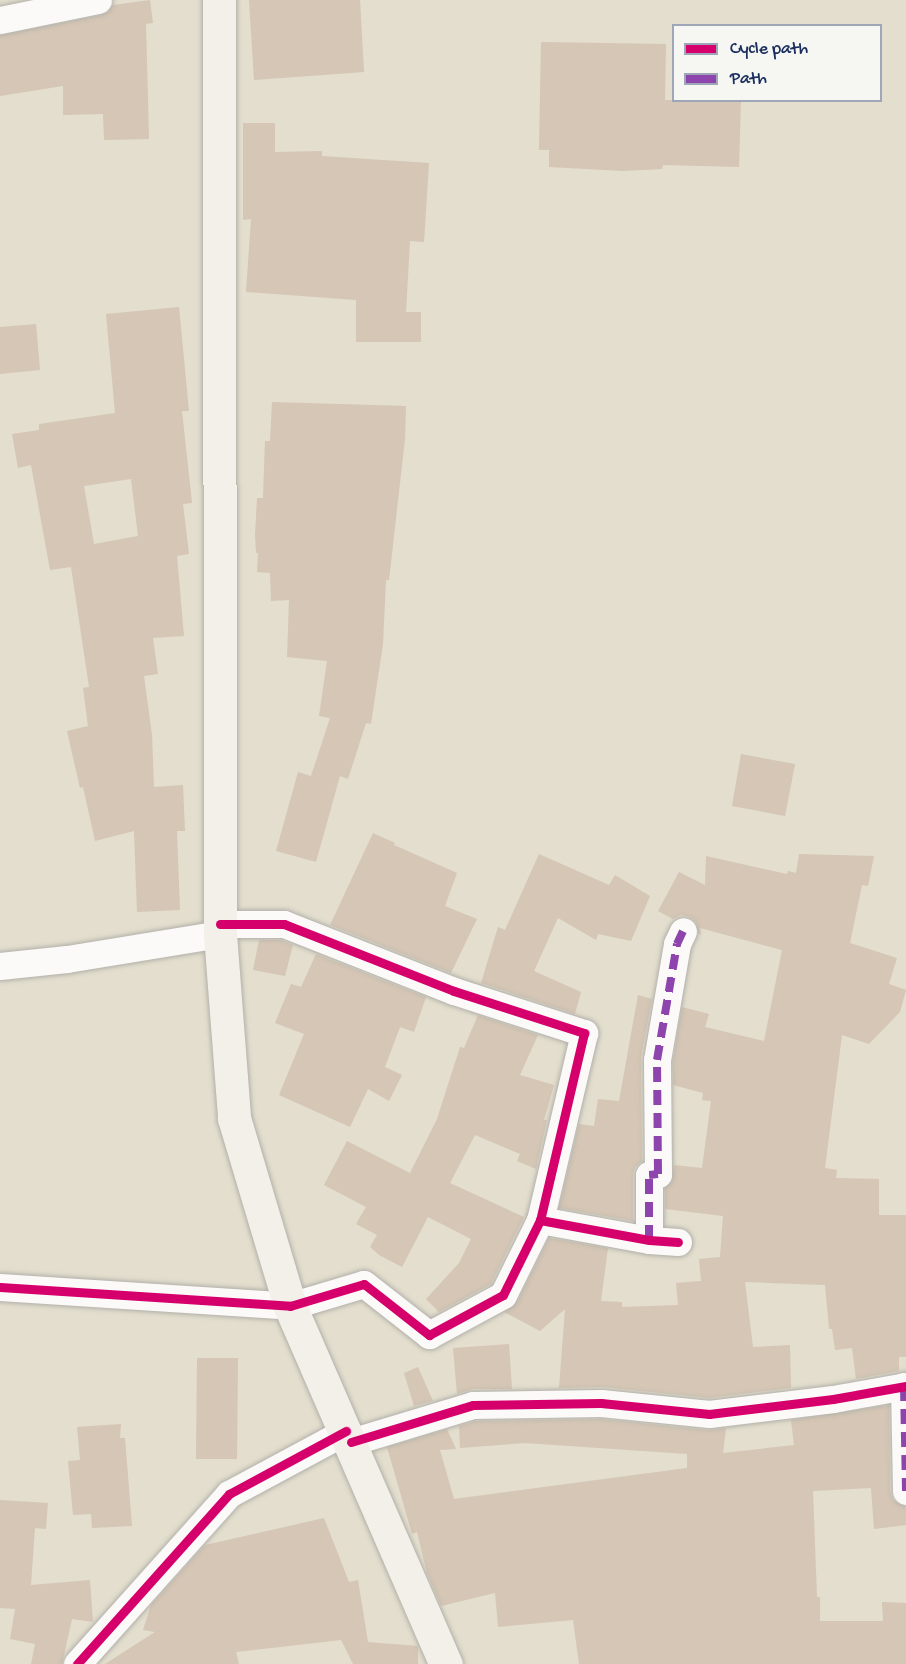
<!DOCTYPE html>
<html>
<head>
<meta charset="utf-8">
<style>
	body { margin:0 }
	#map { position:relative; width:906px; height:1664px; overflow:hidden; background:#e3decd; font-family:"Gochi Hand",sans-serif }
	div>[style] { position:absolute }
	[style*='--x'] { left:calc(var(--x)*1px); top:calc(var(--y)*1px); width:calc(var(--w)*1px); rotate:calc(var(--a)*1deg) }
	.building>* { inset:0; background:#d5c6b5 }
	.roads { filter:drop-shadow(0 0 2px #b1b0aa) drop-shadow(0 0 2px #b1b0aa) }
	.minor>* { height:27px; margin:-13.5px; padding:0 13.5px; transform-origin:13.5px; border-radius:13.5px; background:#fbfaf8 }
	.secondary>* { height:33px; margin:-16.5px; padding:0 16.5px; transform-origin:16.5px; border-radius:16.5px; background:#f3f0e9 }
	.quiet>* { height:8px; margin-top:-4px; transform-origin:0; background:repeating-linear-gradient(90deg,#8e44ad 0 15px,transparent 0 23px) }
	.cycleway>* { height:9px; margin:-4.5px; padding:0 4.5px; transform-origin:4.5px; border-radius:4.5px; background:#d6006c }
	span { translate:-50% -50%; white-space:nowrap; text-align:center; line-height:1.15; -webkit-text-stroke:6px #f6f6f2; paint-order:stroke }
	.legend { position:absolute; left:672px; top:24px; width:210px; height:78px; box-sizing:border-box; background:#f6f6f2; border:2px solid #9ea6b7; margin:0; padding:8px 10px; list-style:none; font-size:18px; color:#1b2f5e }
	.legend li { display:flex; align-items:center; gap:12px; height:30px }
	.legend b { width:30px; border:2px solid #9ea6b7 }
</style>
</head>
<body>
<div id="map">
	<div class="building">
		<i style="clip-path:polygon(150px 0,153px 23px,146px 24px,149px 139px,104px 140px,103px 114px,63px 115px,63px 86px,0 96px,0 35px,101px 15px,113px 5px)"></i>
		<i style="clip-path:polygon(249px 0,360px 0,364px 72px,254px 80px)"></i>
		<i style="clip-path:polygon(541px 42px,666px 44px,665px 100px,741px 100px,739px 167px,663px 165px,662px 169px,623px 171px,549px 167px,549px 150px,539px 150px)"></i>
		<i style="clip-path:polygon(243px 123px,275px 123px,275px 152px,322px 151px,322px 156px,429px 163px,424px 242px,410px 241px,406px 312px,421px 312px,421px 342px,356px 342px,356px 300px,246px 292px,251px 219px,243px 220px)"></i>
		<i style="clip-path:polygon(evenodd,179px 307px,189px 411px,182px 411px,192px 503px,183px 504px,189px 554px,177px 556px,184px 636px,153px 638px,158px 674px,144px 676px,152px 735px,154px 787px,183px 785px,185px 831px,177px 831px,180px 910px,137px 912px,134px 831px,95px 841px,83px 787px,80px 788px,67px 731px,88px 726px,83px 688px,89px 687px,71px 567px,50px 570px,31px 465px,18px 468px,12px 434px,39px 430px,39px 424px,115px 413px,106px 314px,179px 307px,131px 479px,138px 536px,94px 544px,84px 486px,131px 479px)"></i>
		<i style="clip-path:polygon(36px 324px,40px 370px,0 374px,0 327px)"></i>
		<i style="clip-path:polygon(272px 402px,406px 406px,405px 439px,389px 580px,386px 580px,383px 644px,371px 724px,366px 723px,348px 779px,340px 776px,316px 862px,276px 851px,298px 772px,311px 776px,330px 718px,319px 716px,327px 661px,287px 657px,289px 600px,271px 601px,270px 573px,257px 572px,258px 553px,256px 553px,255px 535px,257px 498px,263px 498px,265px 441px,270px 441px)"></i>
		<i style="clip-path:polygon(741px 754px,795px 764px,785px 816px,732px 806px)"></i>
		<i style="clip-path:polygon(373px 833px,395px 843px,394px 845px,457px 873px,445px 906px,477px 919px,451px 973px,330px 925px)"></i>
		<i style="clip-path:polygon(539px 854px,609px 885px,615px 875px,650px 896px,631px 941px,598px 934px,596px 940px,558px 918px,534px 971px,581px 992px,575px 1014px,481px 983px,498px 927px,505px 930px)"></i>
		<i style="clip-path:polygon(799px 854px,874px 856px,868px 886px,862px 885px,850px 943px,897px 958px,889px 984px,906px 990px,900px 1012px,869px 1044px,842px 1035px,825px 1168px,837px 1170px,836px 1178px,879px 1179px,879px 1215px,906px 1215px,906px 1357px,899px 1357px,899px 1371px,856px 1379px,852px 1348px,835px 1350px,832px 1329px,829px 1329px,825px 1285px,745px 1282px,753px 1347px,790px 1345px,791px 1388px,709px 1398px,602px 1387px,559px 1388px,565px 1309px,540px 1331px,504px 1312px,517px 1302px,549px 1238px,608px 1248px,601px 1301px,622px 1302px,622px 1307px,678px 1305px,676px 1283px,701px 1281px,699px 1259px,720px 1257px,723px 1216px,665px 1209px,665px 1188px,672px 1181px,674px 1165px,702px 1168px,711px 1101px,702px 1100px,703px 1093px,673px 1085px,673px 1061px,682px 1007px,709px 1014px,705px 1027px,764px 1041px,782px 950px,700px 928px,701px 935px,698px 933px,696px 922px,690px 917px,681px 915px,673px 919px,658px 911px,679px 872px,705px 885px,706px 856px,787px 874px,788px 871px,796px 873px)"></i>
		<i style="clip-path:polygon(259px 940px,281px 940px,293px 945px,285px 976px,253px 970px)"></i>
		<i style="clip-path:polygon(316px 954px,426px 997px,414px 1032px,400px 1027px,385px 1067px,402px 1075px,389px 1101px,368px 1089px,350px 1127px,279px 1095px,304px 1034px,275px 1023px,291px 984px,301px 987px)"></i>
		<i style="clip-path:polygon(638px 995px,652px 999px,641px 1057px,642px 1161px,635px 1167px,633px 1174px,633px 1221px,559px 1208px,579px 1124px,594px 1126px,598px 1099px,619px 1101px)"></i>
		<i style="clip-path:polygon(478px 1015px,538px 1035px,520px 1075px,554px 1085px,544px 1120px,547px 1120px,536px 1169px,517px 1161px,520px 1154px,475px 1135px,450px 1183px,524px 1217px,491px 1284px,439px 1312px,426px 1299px,459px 1263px,471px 1239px,428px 1217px,402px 1267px,379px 1255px,370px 1247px,377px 1235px,356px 1224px,366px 1207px,324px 1185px,347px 1141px,410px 1173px,437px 1119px,460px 1047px,464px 1048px)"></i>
		<i style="clip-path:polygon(509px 1344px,512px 1389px,473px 1389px,457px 1394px,453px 1348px)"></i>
		<i style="clip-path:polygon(197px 1358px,238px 1358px,237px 1459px,196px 1459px)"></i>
		<i style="clip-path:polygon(418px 1367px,433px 1401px,414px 1406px,404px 1373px)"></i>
		<i style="clip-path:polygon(889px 1405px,890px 1491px,893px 1500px,906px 1507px,906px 1525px,874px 1529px,871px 1488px,813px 1491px,817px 1597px,820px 1597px,820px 1621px,883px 1621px,882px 1602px,906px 1603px,906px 1664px,579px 1664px,573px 1620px,498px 1627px,495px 1593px,441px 1606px,427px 1573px,417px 1532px,412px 1534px,387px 1447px,447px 1429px,456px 1449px,440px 1450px,454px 1499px,687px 1468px,687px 1454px,525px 1443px,460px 1448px,459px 1426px,475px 1421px,600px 1419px,707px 1430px,726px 1428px,723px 1453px,794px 1445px,791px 1420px)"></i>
		<i style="clip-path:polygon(121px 1424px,120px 1438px,125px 1438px,132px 1526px,92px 1528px,91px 1514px,73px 1515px,68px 1461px,80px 1460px,77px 1427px)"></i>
		<i style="clip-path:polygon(0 1500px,48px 1503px,46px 1529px,35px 1528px,31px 1585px,90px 1580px,93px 1622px,72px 1619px,62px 1664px,31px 1664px,35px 1644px,10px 1639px,15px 1609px,0 1608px)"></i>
		<i style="clip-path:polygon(324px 1518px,349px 1582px,358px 1580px,368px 1642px,418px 1646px,418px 1664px,353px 1664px,341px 1640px,236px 1652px,239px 1664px,105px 1664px,155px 1632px,143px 1630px,151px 1605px,205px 1545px)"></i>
	</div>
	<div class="roads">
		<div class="minor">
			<i style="--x:0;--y:20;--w:100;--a:-11.5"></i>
			<i style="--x:220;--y:924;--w:64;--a:0"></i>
			<i style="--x:284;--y:924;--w:183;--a:21.5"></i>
			<i style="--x:454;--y:991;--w:137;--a:17.9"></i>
			<i style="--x:584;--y:1033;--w:192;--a:103.2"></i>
			<i style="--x:540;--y:1220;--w:111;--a:10.4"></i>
			<i style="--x:649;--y:1240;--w:29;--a:4"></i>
			<i style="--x:0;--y:966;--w:67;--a:-6"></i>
			<i style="--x:67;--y:959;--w:155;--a:-9.3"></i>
			<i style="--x:649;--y:1240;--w:65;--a:-90"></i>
			<i style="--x:649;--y:1175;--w:9;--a:-6"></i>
			<i style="--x:658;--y:1174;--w:114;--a:-90.5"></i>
			<i style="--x:657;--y:1060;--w:118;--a:-80.2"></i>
			<i style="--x:677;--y:944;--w:14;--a:-65"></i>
			<i style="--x:0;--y:1287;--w:291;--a:3.7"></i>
			<i style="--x:290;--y:1306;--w:77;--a:-16.6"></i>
			<i style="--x:364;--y:1284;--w:83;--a:38.1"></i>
			<i style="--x:429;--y:1335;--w:84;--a:-28.4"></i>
			<i style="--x:503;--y:1295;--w:84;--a:-63.7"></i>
			<i style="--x:904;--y:1386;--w:105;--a:88.9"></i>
			<i style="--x:351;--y:1442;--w:127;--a:-16.9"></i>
			<i style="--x:473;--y:1405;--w:128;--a:-0.9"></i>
			<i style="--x:601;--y:1403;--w:109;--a:5.8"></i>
			<i style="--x:709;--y:1414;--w:125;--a:-6.9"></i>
			<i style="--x:833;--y:1399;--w:74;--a:-10.1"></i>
			<i style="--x:77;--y:1664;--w:228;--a:-48.2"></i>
			<i style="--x:229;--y:1494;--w:133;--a:-28.3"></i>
		</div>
		<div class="secondary">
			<i style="--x:219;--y:0;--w:934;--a:89.94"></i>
			<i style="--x:220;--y:934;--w:185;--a:85.6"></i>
			<i style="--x:234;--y:1118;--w:196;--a:73.4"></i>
			<i style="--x:290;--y:1306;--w:391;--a:66.5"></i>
		</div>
	</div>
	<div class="quiet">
		<i style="--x:649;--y:1240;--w:65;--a:-90"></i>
		<i style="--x:649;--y:1175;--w:9;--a:-6"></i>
		<i style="--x:658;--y:1174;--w:114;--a:-90.5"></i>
		<i style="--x:657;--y:1060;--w:118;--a:-80.2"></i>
		<i style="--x:677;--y:944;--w:14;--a:-65"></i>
		<i style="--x:904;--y:1386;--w:105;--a:88.9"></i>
	</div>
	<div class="cycleway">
		<i style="--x:220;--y:924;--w:64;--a:0"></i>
		<i style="--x:284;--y:924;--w:183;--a:21.5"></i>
		<i style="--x:454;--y:991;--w:137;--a:17.9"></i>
		<i style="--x:584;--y:1033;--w:192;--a:103.2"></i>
		<i style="--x:540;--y:1220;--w:111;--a:10.4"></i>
		<i style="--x:649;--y:1240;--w:29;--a:4"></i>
		<i style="--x:0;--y:1287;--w:291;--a:3.7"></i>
		<i style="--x:290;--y:1306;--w:77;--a:-16.6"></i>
		<i style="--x:364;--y:1284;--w:83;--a:38.1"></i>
		<i style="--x:429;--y:1335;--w:84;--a:-28.4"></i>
		<i style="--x:503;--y:1295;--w:84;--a:-63.7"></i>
		<i style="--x:351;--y:1442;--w:127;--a:-16.9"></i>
		<i style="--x:473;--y:1405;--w:128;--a:-0.9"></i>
		<i style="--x:601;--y:1403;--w:109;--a:5.8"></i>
		<i style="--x:709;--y:1414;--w:125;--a:-6.9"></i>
		<i style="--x:833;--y:1399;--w:74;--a:-10.1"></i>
		<i style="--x:77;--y:1664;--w:228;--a:-48.2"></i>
		<i style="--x:229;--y:1494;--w:133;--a:-28.3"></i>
	</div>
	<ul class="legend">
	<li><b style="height:8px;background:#d6006c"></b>Cycle path</li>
	<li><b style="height:8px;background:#8e44ad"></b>Path</li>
	</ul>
</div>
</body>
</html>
